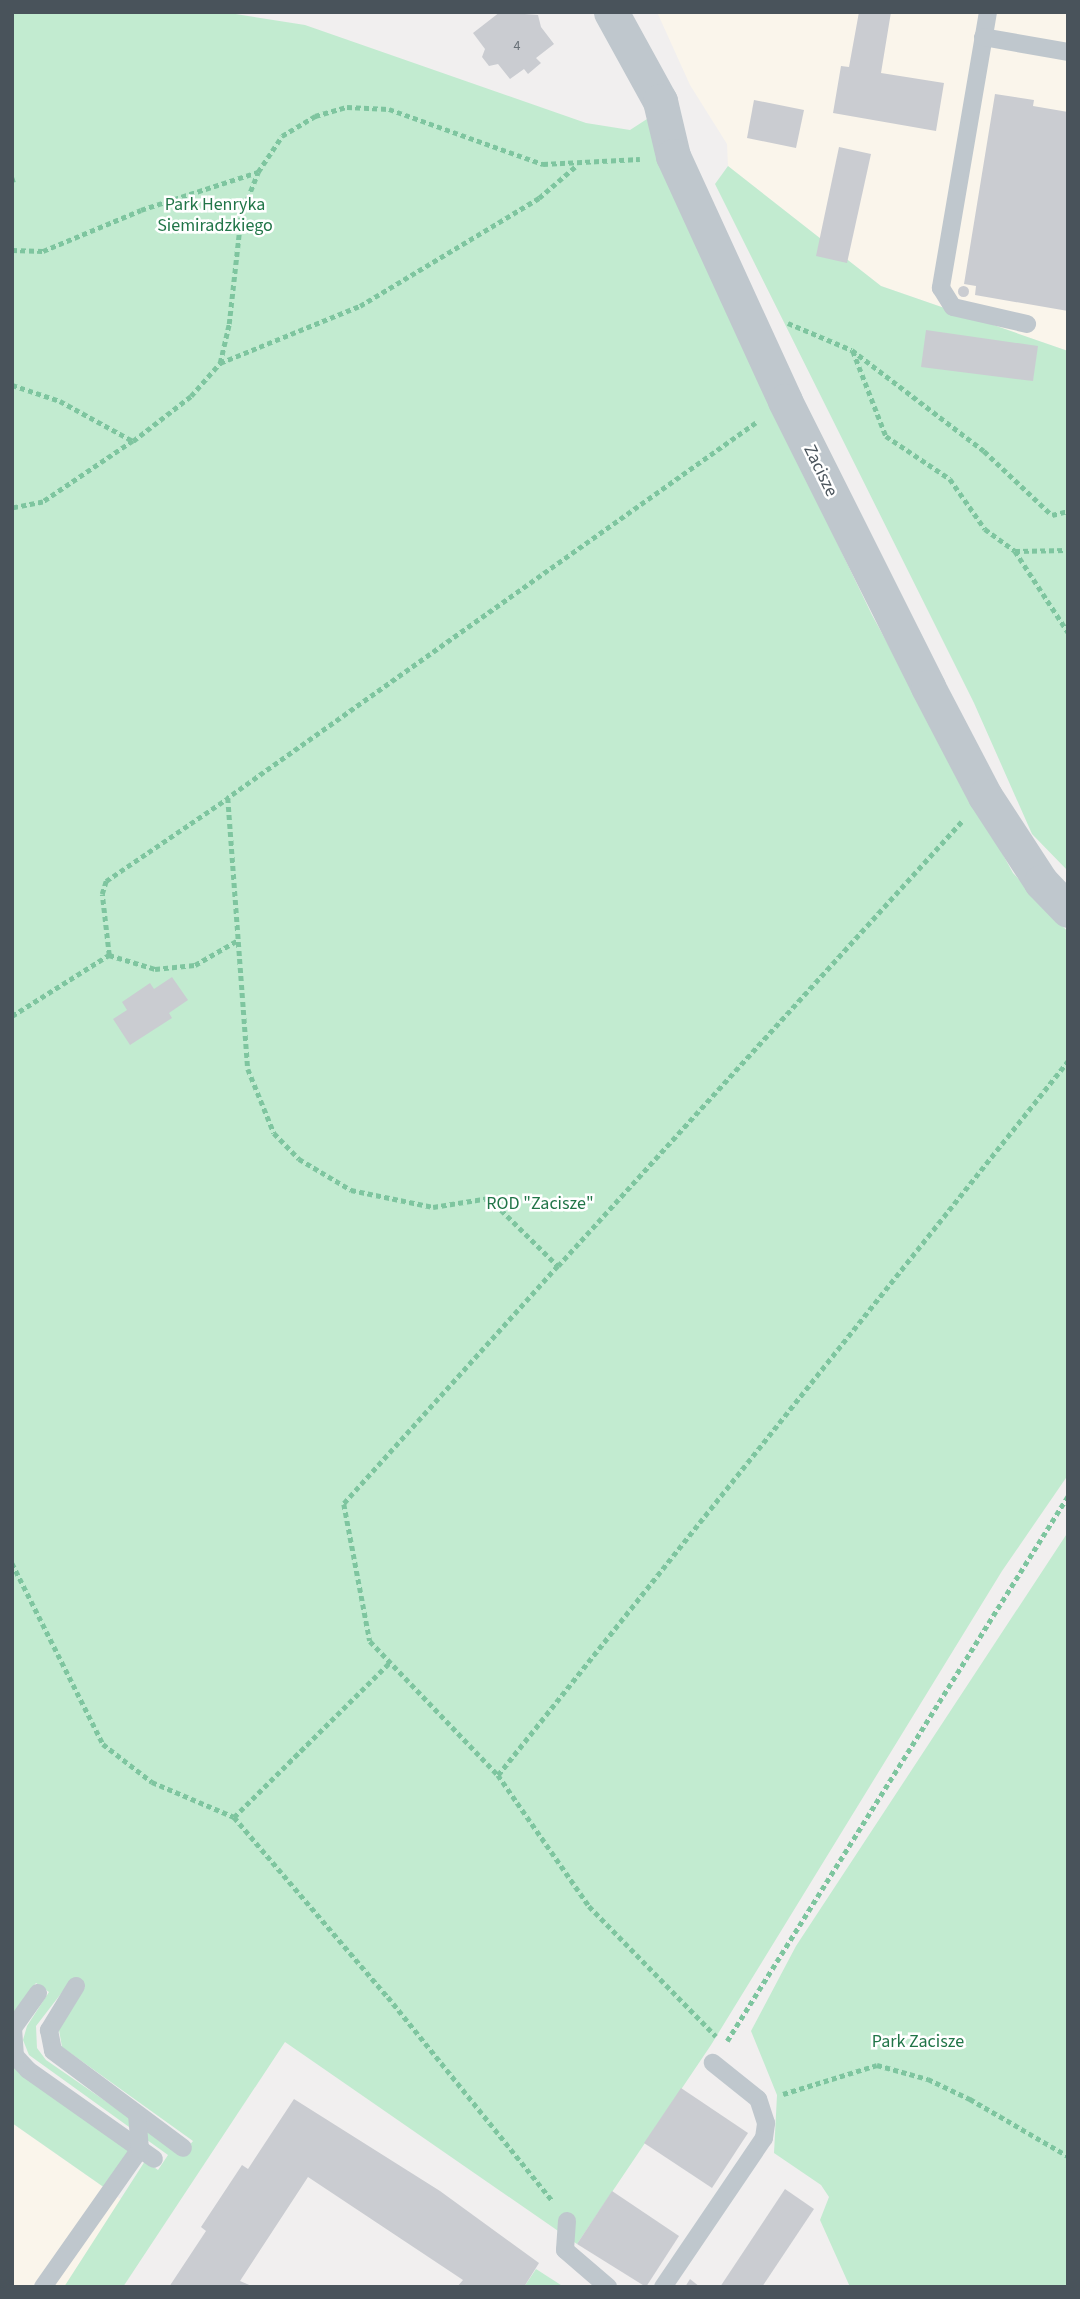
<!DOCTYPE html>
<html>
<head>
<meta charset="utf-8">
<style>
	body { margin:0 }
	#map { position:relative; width:1080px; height:2299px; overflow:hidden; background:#f1efef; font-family:"Source Sans 3",sans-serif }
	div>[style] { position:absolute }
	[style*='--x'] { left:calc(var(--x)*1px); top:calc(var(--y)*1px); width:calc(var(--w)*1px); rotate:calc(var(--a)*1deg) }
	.commercial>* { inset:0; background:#faf5eb }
	.green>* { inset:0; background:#c2ebd0 }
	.building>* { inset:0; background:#caccd1 }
	.round { border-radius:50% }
	.path>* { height:4.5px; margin-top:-2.25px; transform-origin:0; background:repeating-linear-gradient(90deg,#7ec59f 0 5px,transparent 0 8.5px) }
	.lane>* { height:18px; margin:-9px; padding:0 9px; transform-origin:9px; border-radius:9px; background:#bfc7cd }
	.street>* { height:35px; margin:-17.5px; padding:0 17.5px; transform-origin:17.5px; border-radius:17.5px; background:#bfc7cd }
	span { translate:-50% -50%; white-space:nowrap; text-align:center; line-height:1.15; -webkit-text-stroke:5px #fff; paint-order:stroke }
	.number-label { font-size:14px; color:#697178 }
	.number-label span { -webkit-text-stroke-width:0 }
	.park-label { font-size:18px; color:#217548 }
	.street-label { font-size:18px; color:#49535b }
	.frame { position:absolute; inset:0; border:14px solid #49535b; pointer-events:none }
</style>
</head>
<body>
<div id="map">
	<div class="commercial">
		<i style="clip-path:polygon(657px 12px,1068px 12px,1068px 351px,881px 286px,728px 166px,727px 144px,690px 85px)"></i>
		<i style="clip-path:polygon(12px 2123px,122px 2200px,74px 2272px,96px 2287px,12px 2287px)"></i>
	</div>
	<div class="green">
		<i style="clip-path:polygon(evenodd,12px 12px,223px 12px,305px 25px,586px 123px,630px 130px,647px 119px,734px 329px,872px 615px,1013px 873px,1068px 932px,1068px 1475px,1002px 1571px,711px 2045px,577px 2244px,285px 2042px,123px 2287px,64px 2287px,145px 2161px,158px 2170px,168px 2155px,29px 2055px,23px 2040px,27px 2026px,49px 1992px,36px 1983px,12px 2015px,12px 12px,73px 1978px,85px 1987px,65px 2014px,59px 2030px,62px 2047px,193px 2141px,182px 2154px,46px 2060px,37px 2048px,36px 2026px,73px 1978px)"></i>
		<i style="clip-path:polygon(728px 166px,881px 286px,1068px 351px,1068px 871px,1032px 834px,974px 703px,715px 184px)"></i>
		<i style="clip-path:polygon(1068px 1532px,1068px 2287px,850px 2287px,820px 2220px,829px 2197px,821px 2185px,774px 2153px,777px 2095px,751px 2031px,796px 1946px)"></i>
		<i style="clip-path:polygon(12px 2066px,131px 2150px,105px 2188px,12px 2123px)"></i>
		<i style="clip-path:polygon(536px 2269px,564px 2287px,524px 2287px)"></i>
	</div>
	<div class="building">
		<i style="clip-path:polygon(500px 12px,538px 15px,541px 27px,554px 44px,536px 58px,541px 63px,528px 74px,524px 69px,510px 79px,498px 64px,489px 66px,482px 57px,485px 49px,473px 33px)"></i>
		<i style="clip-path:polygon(859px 12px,891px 12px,881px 73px,944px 83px,936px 131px,833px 113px,841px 66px,849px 67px)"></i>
		<i style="clip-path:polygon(995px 94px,1034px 100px,1033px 106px,1068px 112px,1068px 311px,975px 295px,976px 286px,964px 284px)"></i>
		<i style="clip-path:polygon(754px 100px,804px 110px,796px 148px,747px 138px)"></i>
		<i style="clip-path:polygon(839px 147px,871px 154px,847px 263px,816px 256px)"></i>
		<i class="round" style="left:957.5px;top:285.5px;width:11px;height:11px"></i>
		<i style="clip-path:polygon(926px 330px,1038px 346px,1033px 381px,921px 367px)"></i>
		<i style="clip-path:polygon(172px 977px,188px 1000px,169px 1013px,172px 1018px,130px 1045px,113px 1019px,127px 1010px,122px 1002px,150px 983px,154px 989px)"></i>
		<i style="clip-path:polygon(681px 2088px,748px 2133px,712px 2188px,644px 2143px)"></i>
		<i style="clip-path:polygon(294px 2099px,440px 2191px,539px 2263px,524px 2287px,457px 2287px,463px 2280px,308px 2177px,240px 2281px,254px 2287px,169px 2287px,206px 2231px,201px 2227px,242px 2165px,248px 2169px)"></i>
		<i style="clip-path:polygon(785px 2189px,814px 2209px,762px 2287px,720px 2287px)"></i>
		<i style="clip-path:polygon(612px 2191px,679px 2236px,646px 2287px,577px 2244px)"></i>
		<i style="clip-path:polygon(690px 2279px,700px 2287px,685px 2287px)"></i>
	</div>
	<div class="path">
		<i style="--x:12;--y:180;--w:3;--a:-18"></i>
		<i style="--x:12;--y:250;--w:31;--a:2"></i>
		<i style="--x:43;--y:251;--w:106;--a:-22.7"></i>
		<i style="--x:141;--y:210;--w:123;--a:-18"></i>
		<i style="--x:788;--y:323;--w:69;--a:22.9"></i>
		<i style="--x:852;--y:350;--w:166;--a:37.4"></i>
		<i style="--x:984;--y:451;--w:93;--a:43.3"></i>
		<i style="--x:1052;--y:515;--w:16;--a:-14"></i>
		<i style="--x:853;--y:351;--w:91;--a:68.8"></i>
		<i style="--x:886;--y:436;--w:77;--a:33.9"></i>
		<i style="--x:950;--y:479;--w:61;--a:55"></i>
		<i style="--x:985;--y:529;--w:37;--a:36"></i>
		<i style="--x:1015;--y:551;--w:53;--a:-1.1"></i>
		<i style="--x:220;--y:363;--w:151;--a:-22.2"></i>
		<i style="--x:360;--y:306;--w:209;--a:-31.1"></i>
		<i style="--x:539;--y:198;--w:49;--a:-40.9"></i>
		<i style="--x:12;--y:385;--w:51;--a:18.4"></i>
		<i style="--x:60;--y:401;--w:83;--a:28.7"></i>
		<i style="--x:133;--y:441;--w:109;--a:145.9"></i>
		<i style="--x:43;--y:502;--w:32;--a:169"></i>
		<i style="--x:756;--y:423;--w:648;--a:144.62"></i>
		<i style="--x:228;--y:798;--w:272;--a:85.8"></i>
		<i style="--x:248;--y:1069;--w:69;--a:67.9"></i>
		<i style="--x:274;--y:1133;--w:36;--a:46"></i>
		<i style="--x:299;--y:1159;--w:61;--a:30.8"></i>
		<i style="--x:351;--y:1190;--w:84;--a:11.7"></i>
		<i style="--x:433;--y:1207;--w:57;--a:-9.1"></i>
		<i style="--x:489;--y:1198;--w:97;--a:44.6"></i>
		<i style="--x:558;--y:1266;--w:601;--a:-47.76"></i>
		<i style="--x:133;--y:441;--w:73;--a:-37.8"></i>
		<i style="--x:191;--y:396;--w:44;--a:-48.7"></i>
		<i style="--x:220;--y:363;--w:40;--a:-77"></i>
		<i style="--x:229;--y:324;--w:110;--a:-83.7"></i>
		<i style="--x:241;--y:215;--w:46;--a:-68.4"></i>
		<i style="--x:258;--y:172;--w:43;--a:-56.3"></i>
		<i style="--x:282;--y:136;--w:39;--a:-31"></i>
		<i style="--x:315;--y:116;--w:33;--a:-16"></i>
		<i style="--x:347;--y:107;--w:42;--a:2.7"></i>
		<i style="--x:389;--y:109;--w:164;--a:19.7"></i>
		<i style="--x:543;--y:164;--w:97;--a:-3"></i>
		<i style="--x:1015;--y:551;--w:97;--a:56.8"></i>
		<i style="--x:109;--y:955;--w:48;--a:16.9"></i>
		<i style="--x:155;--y:969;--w:40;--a:-5.7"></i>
		<i style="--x:195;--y:965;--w:50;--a:-30.2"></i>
		<i style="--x:12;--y:1016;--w:115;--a:-32.2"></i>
		<i style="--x:109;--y:955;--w:61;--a:-96.5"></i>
		<i style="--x:102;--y:894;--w:14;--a:-73"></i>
		<i style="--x:106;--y:881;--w:148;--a:-34.2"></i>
		<i style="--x:558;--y:1266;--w:320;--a:132"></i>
		<i style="--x:344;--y:1504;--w:139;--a:79.3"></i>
		<i style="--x:370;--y:1641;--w:185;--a:46.3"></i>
		<i style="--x:498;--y:1775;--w:914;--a:-51.4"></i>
		<i style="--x:12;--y:1563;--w:203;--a:63.3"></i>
		<i style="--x:103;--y:1744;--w:62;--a:37.8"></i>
		<i style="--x:152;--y:1782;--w:89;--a:23.1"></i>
		<i style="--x:234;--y:1817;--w:237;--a:49.5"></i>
		<i style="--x:388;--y:1997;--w:261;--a:51.1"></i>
		<i style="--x:498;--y:1775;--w:160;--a:55.2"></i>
		<i style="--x:589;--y:1906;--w:182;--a:45.7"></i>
		<i style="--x:234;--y:1817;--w:220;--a:-44.8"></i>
		<i style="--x:727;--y:2041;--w:643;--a:-57.97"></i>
		<i style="--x:783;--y:2094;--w:98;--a:-17.1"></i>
		<i style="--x:877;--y:2065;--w:53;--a:15.4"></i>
		<i style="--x:928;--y:2079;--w:47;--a:25.5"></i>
		<i style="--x:970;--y:2099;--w:113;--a:30.2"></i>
	</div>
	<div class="lane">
		<i style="--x:988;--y:12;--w:280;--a:99.7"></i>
		<i style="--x:941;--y:288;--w:22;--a:58"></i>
		<i style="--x:953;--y:307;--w:76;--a:12.9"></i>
		<i style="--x:983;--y:37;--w:86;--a:10"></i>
		<i style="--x:76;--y:1986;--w:52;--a:121.5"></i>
		<i style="--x:49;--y:2030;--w:21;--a:79"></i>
		<i style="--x:53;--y:2051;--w:162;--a:36.7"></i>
		<i style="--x:38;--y:1993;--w:43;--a:125.5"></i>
		<i style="--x:13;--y:2028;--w:28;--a:86"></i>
		<i style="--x:15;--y:2056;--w:19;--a:47"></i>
		<i style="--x:28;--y:2070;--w:154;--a:35.2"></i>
		<i style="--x:567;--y:2221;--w:29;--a:94"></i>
		<i style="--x:565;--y:2250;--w:57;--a:40.7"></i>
		<i style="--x:43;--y:2287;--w:169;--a:-54.9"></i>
		<i style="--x:140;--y:2149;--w:34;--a:-95"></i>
		<i style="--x:663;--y:2287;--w:180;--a:-55.9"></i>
		<i style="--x:764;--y:2138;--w:15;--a:-82"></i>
		<i style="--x:766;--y:2123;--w:25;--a:-108"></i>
		<i style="--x:758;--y:2099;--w:58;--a:-141.3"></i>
	</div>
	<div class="street">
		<i style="--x:611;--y:12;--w:102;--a:61.2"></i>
		<i style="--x:660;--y:101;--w:57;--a:76.7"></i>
		<i style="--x:673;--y:156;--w:269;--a:65.4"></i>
		<i style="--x:785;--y:401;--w:320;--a:63.4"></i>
		<i style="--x:928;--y:687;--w:123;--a:62.4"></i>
		<i style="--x:985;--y:796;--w:103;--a:56.9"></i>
		<i style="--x:1041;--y:882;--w:39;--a:46"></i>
	</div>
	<div class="number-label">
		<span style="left:517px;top:46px">4</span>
	</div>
	<div class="park-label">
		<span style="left:215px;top:216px">Park Henryka<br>Siemiradzkiego</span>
		<span style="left:540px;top:1204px">ROD "Zacisze"</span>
		<span style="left:918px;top:2042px">Park Zacisze</span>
	</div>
	<div class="street-label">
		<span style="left:820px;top:471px;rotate:64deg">Zacisze</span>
	</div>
	<div class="frame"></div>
</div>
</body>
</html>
